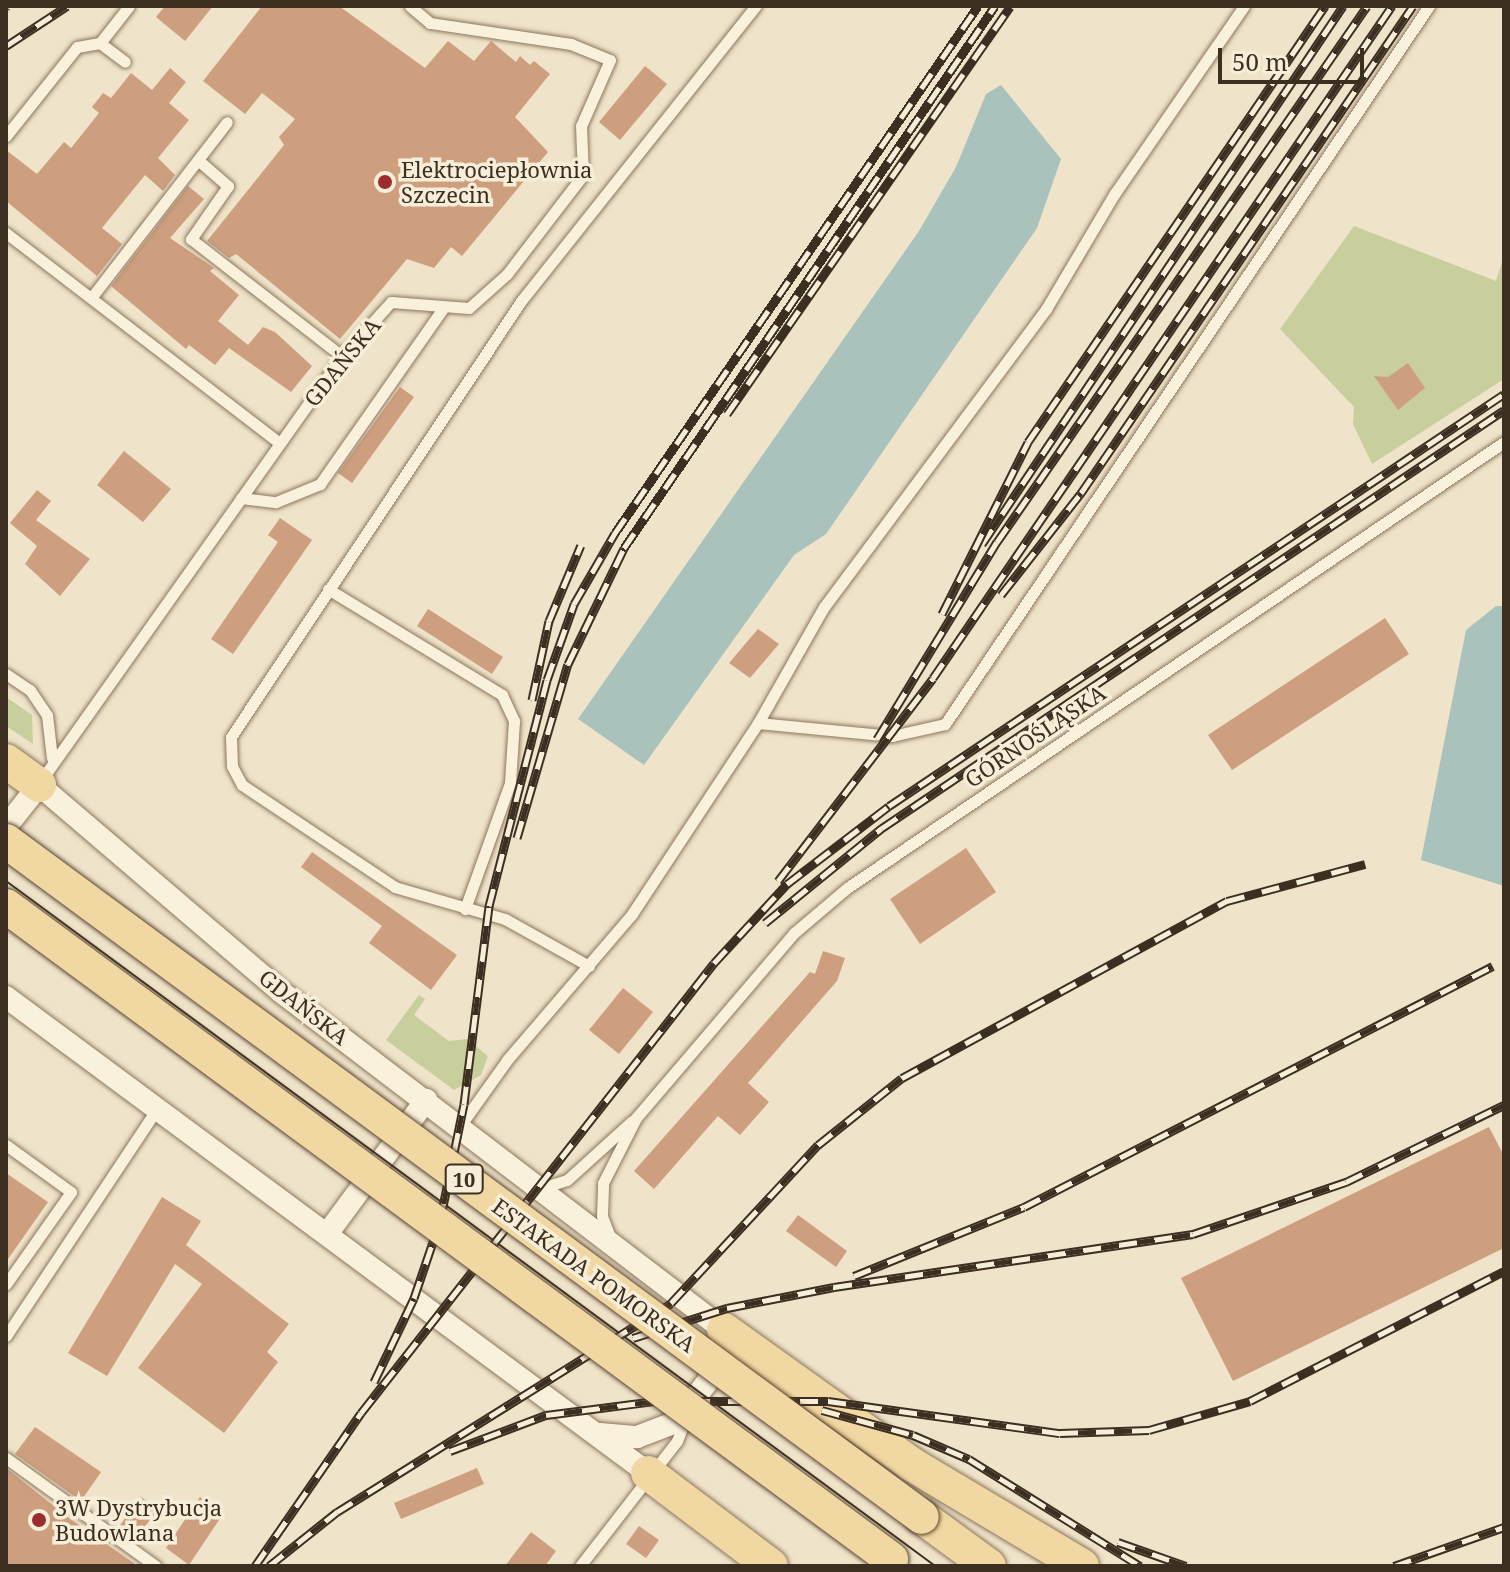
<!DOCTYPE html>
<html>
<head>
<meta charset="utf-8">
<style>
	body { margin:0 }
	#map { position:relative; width:1510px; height:1572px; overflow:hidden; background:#efe3c9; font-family:"Noto Serif",serif }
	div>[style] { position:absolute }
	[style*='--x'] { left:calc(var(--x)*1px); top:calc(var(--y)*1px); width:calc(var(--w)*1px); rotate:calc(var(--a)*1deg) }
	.green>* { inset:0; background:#c8ce9c }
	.water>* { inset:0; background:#a9c3bc }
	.building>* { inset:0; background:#cd9f7f }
	.roads { filter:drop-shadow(0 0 2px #8c765d) drop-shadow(0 0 2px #8c765d) }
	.service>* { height:11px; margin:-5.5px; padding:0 5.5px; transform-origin:5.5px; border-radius:5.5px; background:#f9f1dc }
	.minor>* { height:22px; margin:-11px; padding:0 11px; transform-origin:11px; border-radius:11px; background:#f9f1dc }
	.primary>* { height:34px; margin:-17px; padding:0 17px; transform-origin:17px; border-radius:17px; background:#f1d8a2 }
	.tram>* { height:2px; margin:-1px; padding:0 1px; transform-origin:1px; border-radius:1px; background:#3c2e21 }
	.rail>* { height:9px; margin-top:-4.5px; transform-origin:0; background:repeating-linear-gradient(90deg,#f6eed8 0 18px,#3c2e21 0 36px); box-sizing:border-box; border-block:2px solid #3c2e21 }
	.bridges { filter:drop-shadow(0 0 2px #5a4431) drop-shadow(0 0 2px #5a4431) }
	.primary-bridge>* { height:34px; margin:-17px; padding:0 17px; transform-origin:17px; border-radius:17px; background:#f1d8a2 }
	.dots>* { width:22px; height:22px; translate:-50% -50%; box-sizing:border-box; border:4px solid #f6eed8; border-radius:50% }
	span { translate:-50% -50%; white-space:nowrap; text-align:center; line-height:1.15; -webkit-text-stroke:7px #f6eed8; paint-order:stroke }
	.shield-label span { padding:2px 6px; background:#f6eed8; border:2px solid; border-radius:6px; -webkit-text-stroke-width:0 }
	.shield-label { font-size:20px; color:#3c2e21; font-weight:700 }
	.poi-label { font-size:22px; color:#3c2e21 }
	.left { translate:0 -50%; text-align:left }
	.street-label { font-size:22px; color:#3c2e21 }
	.frame { position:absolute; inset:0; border:8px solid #3c2e21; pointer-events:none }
	.scale { position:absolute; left:1218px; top:48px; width:146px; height:36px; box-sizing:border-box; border:4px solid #3c2e21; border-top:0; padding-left:10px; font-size:24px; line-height:28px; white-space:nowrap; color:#3c2e21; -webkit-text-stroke:6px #f6eed8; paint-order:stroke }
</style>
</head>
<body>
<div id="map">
	<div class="green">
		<i style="clip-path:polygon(1354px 226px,1496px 281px,1504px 255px,1504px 379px,1372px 464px,1353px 424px,1354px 407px,1280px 329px)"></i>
		<i style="clip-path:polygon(6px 697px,32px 715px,33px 744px,6px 726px)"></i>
		<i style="clip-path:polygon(419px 995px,425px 999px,414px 1015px,449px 1041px,467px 1039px,488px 1056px,481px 1075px,454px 1090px,386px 1040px)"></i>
	</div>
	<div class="water">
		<i style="clip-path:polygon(1001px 85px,1061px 159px,1037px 228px,826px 534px,794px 555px,644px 765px,578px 719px,919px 231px,956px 167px,986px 94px)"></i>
		<i style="clip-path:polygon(1496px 606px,1504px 606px,1504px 886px,1421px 860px,1466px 630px)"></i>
	</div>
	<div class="building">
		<i style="clip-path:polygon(165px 6px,213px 6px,185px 41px,156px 17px)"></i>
		<i style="clip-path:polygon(262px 6px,339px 6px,425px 68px,448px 41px,474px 61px,491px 41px,516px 62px,520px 56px,530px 65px,534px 61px,550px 74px,515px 117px,548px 152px,462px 256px,451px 247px,434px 268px,407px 259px,340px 339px,236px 254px,229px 258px,207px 241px,284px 145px,279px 137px,295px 119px,262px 93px,245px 114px,203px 81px)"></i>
		<i style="clip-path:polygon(645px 66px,667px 84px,620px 140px,599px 122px)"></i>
		<i style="clip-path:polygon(170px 68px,186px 82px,169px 103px,189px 120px,158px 158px,175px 175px,163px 191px,145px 175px,102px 228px,122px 244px,97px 276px,6px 201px,6px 150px,37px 174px,64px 142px,71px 148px,99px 113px,92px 107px,103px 93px,111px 98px,131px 73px,152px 90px)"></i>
		<i style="clip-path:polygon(188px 186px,204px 199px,170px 238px,214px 268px,210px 271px,239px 295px,218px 321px,248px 345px,263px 327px,275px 332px,312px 366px,291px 392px,229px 348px,215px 365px,189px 345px,186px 349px,111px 286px)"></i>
		<i style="clip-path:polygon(1408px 363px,1425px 388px,1398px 410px,1374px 376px,1388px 377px)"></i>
		<i style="clip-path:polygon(400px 387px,414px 397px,352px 483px,338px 473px)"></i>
		<i style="clip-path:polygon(124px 451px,171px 489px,143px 522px,97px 485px)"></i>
		<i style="clip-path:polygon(37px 490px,51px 501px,36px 520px,90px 559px,60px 596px,25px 564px,37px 546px,10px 523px)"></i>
		<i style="clip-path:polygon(280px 518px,312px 540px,233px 654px,211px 639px,278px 542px,268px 535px)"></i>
		<i style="clip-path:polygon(428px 609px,503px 657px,492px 674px,417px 626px)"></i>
		<i style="clip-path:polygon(1385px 618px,1409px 654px,1232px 770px,1208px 735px)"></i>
		<i style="clip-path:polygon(758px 629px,779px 644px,750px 678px,729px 663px)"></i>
		<i style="clip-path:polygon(966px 848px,996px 892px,920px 944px,890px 899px)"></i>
		<i style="clip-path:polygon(312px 852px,457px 955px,431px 990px,369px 943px,382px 926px,301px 867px)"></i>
		<i style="clip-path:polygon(823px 951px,845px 958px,837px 981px,748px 1083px,769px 1102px,740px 1135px,718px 1116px,654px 1189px,634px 1171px,810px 972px,815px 974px)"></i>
		<i style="clip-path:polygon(623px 988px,653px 1012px,619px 1054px,589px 1030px)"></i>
		<i style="clip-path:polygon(1489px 1127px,1504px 1156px,1504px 1248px,1233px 1381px,1181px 1278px)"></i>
		<i style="clip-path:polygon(6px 1173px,48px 1202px,6px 1262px)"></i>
		<i style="clip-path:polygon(162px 1197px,201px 1221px,186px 1245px,289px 1324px,267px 1352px,278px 1362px,224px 1433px,138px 1368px,202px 1284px,175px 1264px,107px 1376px,68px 1353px)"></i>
		<i style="clip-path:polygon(798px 1215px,847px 1251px,836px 1267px,786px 1231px)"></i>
		<i style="clip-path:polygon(35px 1427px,101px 1472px,81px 1501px,15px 1454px)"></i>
		<i style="clip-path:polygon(6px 1468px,69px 1518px,138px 1566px,6px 1566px)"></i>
		<i style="clip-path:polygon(477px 1468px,484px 1484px,401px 1519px,394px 1503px)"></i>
		<i style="clip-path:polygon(141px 1497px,158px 1509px,135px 1540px,118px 1528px)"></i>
		<i style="clip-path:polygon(200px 1497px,223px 1514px,189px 1565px,166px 1548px)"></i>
		<i style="clip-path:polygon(639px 1526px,659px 1540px,646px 1558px,626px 1544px)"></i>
		<i style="clip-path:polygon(531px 1532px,556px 1551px,545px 1566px,505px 1566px)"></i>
	</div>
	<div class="roads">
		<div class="service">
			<i style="--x:100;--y:43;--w:47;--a:-51.9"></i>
			<i style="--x:6;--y:136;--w:114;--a:-51.4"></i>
			<i style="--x:77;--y:47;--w:23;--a:-10"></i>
			<i style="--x:100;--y:43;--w:31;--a:37"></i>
			<i style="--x:198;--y:160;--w:40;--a:41"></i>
			<i style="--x:228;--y:186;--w:65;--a:124.9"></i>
			<i style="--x:191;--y:239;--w:191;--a:37.8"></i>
			<i style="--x:6;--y:233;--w:345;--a:37.5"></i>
			<i style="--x:91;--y:298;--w:222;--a:-52.3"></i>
			<i style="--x:241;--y:498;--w:35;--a:7"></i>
			<i style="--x:276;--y:502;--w:48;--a:-22.2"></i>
			<i style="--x:320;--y:484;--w:213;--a:-55"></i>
			<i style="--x:328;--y:589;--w:204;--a:31.3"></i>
			<i style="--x:502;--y:695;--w:29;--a:65"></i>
			<i style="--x:514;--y:721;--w:62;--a:93.7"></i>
			<i style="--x:510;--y:783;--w:134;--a:109.7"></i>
			<i style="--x:6;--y:674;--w:29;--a:34"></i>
			<i style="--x:30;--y:690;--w:30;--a:56"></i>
			<i style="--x:47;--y:715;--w:43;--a:83.4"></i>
			<i style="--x:758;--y:723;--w:135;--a:5.5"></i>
			<i style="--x:892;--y:736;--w:54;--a:-12.8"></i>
			<i style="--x:945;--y:724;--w:866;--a:-56.02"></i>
			<i style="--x:40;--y:782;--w:522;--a:-54.67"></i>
			<i style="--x:342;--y:356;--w:73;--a:-47.8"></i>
			<i style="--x:391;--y:302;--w:78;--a:4.4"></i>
			<i style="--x:469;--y:308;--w:51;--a:-41.8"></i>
			<i style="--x:507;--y:274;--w:125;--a:-52.5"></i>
			<i style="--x:583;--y:175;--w:49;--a:-92.3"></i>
			<i style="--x:581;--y:126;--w:72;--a:-66.3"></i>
			<i style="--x:610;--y:60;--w:42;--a:-157.7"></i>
			<i style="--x:571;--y:44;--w:143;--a:-171.5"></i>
			<i style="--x:430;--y:23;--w:26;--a:-140"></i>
			<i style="--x:589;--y:966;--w:96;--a:-150.8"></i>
			<i style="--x:505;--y:919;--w:115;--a:-163.8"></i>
			<i style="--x:395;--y:887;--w:184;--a:-146.3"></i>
			<i style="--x:242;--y:785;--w:21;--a:-118"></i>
			<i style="--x:232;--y:766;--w:29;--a:-92"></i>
			<i style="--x:231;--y:737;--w:524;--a:-56.37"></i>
			<i style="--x:521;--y:301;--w:377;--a:-51.5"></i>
			<i style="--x:460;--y:1126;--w:81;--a:-54.5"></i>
			<i style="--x:507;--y:1060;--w:192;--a:-49.4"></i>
			<i style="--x:632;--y:914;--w:229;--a:-56.6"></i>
			<i style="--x:758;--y:723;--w:133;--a:-60.4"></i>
			<i style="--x:824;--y:607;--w:372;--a:-53.3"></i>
			<i style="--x:1046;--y:309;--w:135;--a:-59.3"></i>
			<i style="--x:1115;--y:193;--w:227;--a:-55.4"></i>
			<i style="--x:6;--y:1145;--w:80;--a:35.9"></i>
			<i style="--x:71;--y:1192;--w:113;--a:125.2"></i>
			<i style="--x:542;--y:1188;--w:26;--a:-18"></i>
			<i style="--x:567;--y:1180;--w:88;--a:-42.2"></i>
			<i style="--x:610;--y:1237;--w:22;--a:-111"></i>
			<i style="--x:602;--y:1216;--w:33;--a:-88"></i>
			<i style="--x:603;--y:1183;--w:73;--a:-63.1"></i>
			<i style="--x:636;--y:1118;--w:243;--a:-49.5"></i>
			<i style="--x:794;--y:933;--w:70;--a:-40.3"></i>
			<i style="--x:847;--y:888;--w:794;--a:-34.17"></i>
			<i style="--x:6;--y:1336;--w:273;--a:-56.4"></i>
			<i style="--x:6;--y:1458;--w:185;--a:35.8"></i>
			<i style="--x:580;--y:1566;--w:158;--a:-52.2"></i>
			<i style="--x:677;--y:1441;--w:25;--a:-69"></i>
		</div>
		<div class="minor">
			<i style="--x:6;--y:827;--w:53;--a:-51.8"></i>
			<i style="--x:39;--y:785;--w:317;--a:40.5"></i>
			<i style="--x:280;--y:991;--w:559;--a:37.36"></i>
			<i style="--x:6;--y:997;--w:799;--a:36.55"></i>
			<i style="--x:327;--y:1234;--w:167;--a:-53.5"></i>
			<i style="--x:600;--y:1434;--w:37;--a:5"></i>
			<i style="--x:637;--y:1437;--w:42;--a:-21"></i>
			<i style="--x:676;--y:1422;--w:81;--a:-52"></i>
		</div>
		<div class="primary">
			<i style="--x:6;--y:761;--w:41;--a:36"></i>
			<i style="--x:724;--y:1330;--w:230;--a:35.6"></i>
			<i style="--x:911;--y:1464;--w:199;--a:30.8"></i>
			<i style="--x:648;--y:1473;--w:154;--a:37.1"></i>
			<i style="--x:922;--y:1517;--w:83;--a:36.2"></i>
		</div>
	</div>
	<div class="tram">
		<i style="--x:6;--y:881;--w:1154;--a:36.4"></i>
	</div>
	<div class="rail">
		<i style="--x:6;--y:7;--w:1;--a:-45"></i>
		<i style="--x:6;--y:46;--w:73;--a:-33.3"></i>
		<i style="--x:727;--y:414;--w:496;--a:-55.2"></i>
		<i style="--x:982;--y:544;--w:648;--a:-56.14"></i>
		<i style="--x:1001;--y:595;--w:130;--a:-51.9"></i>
		<i style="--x:1081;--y:493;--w:589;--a:-55.72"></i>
		<i style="--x:942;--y:614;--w:192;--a:-63.4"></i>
		<i style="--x:1028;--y:442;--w:528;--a:-55.74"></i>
		<i style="--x:532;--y:700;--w:81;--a:-77.9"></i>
		<i style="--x:549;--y:621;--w:82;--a:-67.2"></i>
		<i style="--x:877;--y:739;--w:231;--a:-58.7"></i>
		<i style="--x:997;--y:542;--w:651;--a:-55.38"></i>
		<i style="--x:517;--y:838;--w:181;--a:-73.7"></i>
		<i style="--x:568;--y:664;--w:129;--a:-64.2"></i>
		<i style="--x:624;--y:548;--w:657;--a:-55.61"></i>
		<i style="--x:778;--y:881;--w:255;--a:-52.6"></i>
		<i style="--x:933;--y:678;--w:814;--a:-55.67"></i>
		<i style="--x:765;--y:923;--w:151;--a:-39.1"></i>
		<i style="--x:882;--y:828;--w:749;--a:-33.9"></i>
		<i style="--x:854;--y:1276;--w:183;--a:-22.1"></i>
		<i style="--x:1024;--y:1207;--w:527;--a:-27.2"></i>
		<i style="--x:633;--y:1338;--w:99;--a:-17.7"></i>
		<i style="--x:727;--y:1308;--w:109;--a:-11.1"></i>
		<i style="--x:834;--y:1287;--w:363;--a:-8.4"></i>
		<i style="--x:1193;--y:1234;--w:162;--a:-18.8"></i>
		<i style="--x:1346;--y:1182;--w:176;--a:-26"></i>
		<i style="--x:374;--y:1382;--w:93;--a:-64.5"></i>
		<i style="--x:414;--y:1298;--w:81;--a:-71.3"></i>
		<i style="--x:440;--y:1221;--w:119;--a:-78.4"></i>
		<i style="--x:464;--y:1104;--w:200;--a:-82.8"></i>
		<i style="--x:489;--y:906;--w:233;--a:-75.6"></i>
		<i style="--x:547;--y:680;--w:81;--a:-70.4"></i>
		<i style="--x:574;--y:604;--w:82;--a:-60"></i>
		<i style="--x:615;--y:533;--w:640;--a:-55.44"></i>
		<i style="--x:822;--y:1410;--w:94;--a:15.4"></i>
		<i style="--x:913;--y:1435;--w:61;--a:23.2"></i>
		<i style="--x:969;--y:1459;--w:202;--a:32"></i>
		<i style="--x:450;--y:1451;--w:103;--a:-20.6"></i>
		<i style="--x:546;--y:1415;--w:111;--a:-7.3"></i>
		<i style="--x:656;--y:1401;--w:172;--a:0"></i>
		<i style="--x:828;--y:1401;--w:234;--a:7.9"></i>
		<i style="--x:1060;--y:1433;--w:89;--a:-1.9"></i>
		<i style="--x:1149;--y:1430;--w:105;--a:-16"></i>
		<i style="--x:1250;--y:1401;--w:285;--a:-27.1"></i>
		<i style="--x:1118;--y:1542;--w:72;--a:19.4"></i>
		<i style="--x:255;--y:1566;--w:186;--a:-55.3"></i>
		<i style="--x:361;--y:1413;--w:572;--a:-51.89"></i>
		<i style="--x:714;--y:963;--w:108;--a:-47.3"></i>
		<i style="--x:787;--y:884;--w:128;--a:-37.4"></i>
		<i style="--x:889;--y:806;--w:740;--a:-33.82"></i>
		<i style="--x:269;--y:1566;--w:87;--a:-38.5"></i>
		<i style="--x:337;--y:1512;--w:394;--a:-32"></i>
		<i style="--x:671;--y:1303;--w:216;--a:-47.1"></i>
		<i style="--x:818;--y:1145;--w:107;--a:-38.6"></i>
		<i style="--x:902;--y:1078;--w:370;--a:-28.6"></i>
		<i style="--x:1227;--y:901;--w:143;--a:-15"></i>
		<i style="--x:1394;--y:1566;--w:117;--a:-19.5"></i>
	</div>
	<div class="bridges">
		<div class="primary-bridge">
			<i style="--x:6;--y:841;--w:1138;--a:36.43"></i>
			<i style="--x:6;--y:906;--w:1100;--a:36.42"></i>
		</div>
	</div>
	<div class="dots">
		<i style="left:385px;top:182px;background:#9b2d2e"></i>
		<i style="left:39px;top:1520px;background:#9b2d2e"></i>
	</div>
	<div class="shield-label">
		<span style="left:464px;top:1179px">10</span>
	</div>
	<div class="poi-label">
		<span class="left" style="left:401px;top:182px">Elektrociepłownia<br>Szczecin</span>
		<span class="left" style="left:55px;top:1520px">3W Dystrybucja<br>Budowlana</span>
	</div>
	<div class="street-label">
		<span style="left:342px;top:362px;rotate:-51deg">GDAŃSKA</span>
		<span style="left:1035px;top:736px;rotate:-34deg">GÓRNOŚLĄSKA</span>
		<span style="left:304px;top:1007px;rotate:38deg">GDAŃSKA</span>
		<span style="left:594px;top:1275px;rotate:36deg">ESTAKADA POMORSKA</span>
	</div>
	<div class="frame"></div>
	<div class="scale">50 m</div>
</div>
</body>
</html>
